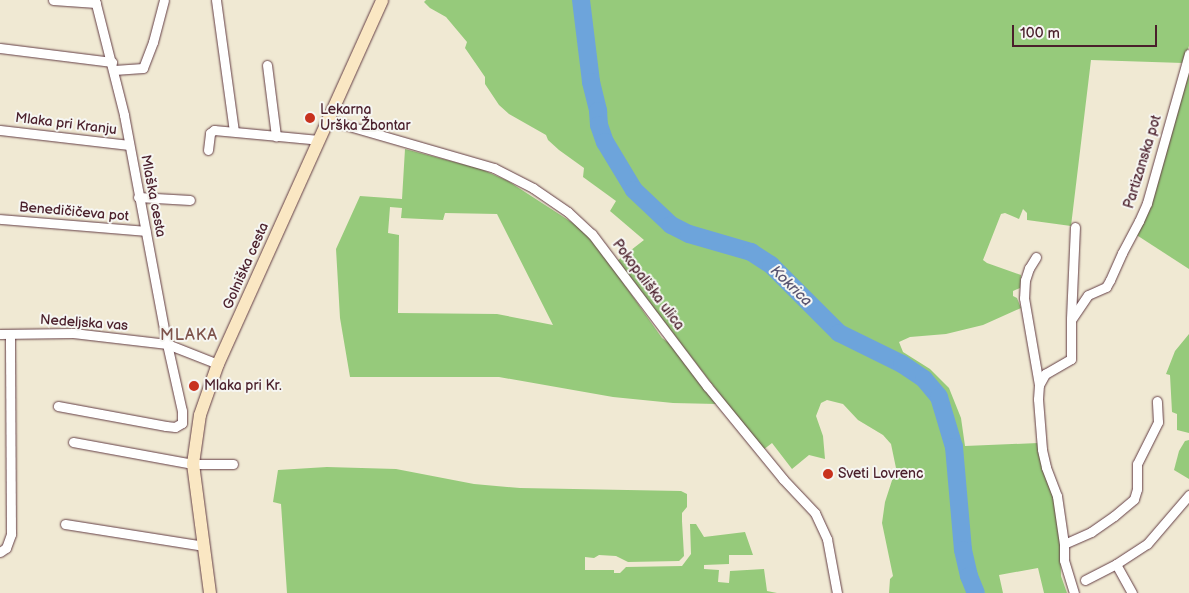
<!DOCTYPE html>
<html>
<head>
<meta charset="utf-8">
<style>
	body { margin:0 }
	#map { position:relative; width:1189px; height:593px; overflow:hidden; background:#f0e9d3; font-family:"Balsamiq Sans",sans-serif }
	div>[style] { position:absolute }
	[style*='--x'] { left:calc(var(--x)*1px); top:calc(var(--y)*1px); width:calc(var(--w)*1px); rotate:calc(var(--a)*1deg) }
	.green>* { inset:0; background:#96ca7b }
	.river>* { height:18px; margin:-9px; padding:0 9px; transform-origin:9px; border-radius:9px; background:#6da4db }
	.roads { filter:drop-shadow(0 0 1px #633d44) drop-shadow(0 0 1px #633d44) }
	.street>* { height:9px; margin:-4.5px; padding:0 4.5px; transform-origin:4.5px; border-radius:4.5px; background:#fff }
	.secondary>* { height:12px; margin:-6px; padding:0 6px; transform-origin:6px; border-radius:6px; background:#fae7c3 }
	.dots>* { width:14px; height:14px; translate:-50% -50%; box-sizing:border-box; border:2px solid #f6f6f2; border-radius:50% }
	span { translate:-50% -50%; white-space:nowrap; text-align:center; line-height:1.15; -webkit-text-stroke:4px #f6f6f2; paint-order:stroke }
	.poi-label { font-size:14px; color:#4a1f2b }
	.left { translate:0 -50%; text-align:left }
	.street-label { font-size:14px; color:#4a1f2b }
	.water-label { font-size:15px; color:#585471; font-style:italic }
	.quarter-label { font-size:16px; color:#7e534b; letter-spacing:1px }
	.scale { position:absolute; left:1012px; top:25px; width:145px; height:22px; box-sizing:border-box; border:2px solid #4a1f2b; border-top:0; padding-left:6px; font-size:15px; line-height:18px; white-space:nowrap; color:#4a1f2b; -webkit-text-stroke:4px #f6f6f2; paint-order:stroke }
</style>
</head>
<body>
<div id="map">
	<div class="green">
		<i style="clip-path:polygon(426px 0,1189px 0,1189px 46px,1183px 63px,1091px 60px,1071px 226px,1027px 220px,1027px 213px,1023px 209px,1019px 219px,1005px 213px,1001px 214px,983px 260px,987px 263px,1021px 275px,1020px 288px,1013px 291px,1013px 296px,1017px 298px,1021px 308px,983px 325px,946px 334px,910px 337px,899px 342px,903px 352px,930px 369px,949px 388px,961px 418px,965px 446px,1038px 443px,1053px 495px,1060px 541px,1061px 576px,1067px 593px,1044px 593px,1038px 568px,999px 575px,1003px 593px,980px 593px,969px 557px,957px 439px,953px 421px,941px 394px,915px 367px,861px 341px,830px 323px,812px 304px,806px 292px,800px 292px,754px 249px,690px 232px,643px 193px,631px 180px,605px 138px,593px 81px,593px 68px,589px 65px,587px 68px,587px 84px,596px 115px,599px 136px,632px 196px,645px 211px,684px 236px,718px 243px,769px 265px,837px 334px,903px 368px,921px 381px,934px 395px,946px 424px,949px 438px,957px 510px,958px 550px,971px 593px,889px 593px,890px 579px,893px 576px,882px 523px,885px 502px,896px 468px,891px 444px,883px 435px,858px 420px,843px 404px,827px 400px,821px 403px,816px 416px,823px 436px,825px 459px,809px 455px,792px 469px,772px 443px,763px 450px,617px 261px,644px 240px,610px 211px,616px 201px,583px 177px,584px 168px,559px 150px,548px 140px,546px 135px,509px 114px,499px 105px,485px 84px,485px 77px,465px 48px,467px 42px,446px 17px,430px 8px,424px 2px)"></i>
		<i style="clip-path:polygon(1189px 65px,1189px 269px,1135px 234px)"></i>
		<i style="clip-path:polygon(evenodd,405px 149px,481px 169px,508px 181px,579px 227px,596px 244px,662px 338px,672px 345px,717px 404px,673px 403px,613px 397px,499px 377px,350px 377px,340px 318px,336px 249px,360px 196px,402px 199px,405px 149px,390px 207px,402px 208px,401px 218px,443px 220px,445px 213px,497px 214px,553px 325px,497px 314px,398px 313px,399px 235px,388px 233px,390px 207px)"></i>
		<i style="clip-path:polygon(1189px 334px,1189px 433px,1177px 430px,1177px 414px,1172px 412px,1170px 375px,1166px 374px,1175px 351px)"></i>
		<i style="clip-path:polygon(1189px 440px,1189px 479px,1174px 470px,1179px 451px,1185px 441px)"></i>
		<i style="clip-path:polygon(327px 467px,396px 469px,474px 484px,520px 488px,681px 491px,687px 494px,687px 507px,682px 513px,682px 521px,684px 556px,679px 561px,628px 562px,616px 556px,599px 555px,594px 558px,585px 557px,585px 570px,614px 570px,614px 573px,620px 573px,626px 567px,682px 566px,691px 554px,690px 524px,696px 524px,704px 537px,745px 532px,753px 555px,729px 555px,729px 564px,704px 565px,704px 569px,719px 570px,718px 582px,729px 583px,730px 571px,764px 569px,767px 591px,777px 593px,287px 593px,281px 504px,273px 502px,278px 470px)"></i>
	</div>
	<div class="river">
		<i style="--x:581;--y:0;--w:83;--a:83"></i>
		<i style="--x:591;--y:82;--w:30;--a:76"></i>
		<i style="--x:598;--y:111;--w:14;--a:86"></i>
		<i style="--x:599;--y:125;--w:18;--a:71"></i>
		<i style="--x:605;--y:142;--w:56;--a:58.9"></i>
		<i style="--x:634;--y:190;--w:51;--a:43.4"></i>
		<i style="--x:671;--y:225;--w:20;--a:27"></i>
		<i style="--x:689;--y:234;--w:65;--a:16.2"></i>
		<i style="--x:751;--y:252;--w:24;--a:33"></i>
		<i style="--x:771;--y:265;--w:96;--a:45"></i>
		<i style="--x:839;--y:333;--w:70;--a:26.2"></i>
		<i style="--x:902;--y:364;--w:27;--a:34"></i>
		<i style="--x:924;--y:379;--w:23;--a:50"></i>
		<i style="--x:939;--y:397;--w:52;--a:73.3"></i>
		<i style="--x:954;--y:447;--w:103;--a:85"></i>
		<i style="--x:963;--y:550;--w:27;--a:77"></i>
		<i style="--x:969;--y:576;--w:18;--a:68"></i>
	</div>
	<div class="roads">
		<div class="street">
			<i style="--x:53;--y:0;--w:43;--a:4"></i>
			<i style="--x:95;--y:0;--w:119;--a:75.8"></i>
			<i style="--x:124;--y:115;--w:233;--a:79.4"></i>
			<i style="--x:167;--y:344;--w:55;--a:21.4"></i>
			<i style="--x:216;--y:0;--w:132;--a:82.2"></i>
			<i style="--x:0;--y:48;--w:113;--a:7.1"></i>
			<i style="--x:267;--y:65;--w:72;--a:82.8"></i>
			<i style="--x:114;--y:70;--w:29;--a:-4"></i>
			<i style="--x:143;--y:68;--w:28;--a:-69"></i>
			<i style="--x:153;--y:42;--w:43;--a:-75.3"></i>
			<i style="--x:328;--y:120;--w:173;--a:16.1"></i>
			<i style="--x:494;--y:168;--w:44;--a:27.1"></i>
			<i style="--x:533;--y:188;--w:42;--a:34.4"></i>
			<i style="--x:568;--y:212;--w:33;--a:43"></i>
			<i style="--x:592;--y:234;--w:191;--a:52.9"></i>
			<i style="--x:707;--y:386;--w:120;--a:50.7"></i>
			<i style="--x:783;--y:479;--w:47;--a:46.7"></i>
			<i style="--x:815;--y:513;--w:29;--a:65"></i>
			<i style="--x:827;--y:539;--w:55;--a:79.5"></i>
			<i style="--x:0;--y:130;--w:130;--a:6.6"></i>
			<i style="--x:208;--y:150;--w:17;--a:-83"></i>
			<i style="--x:210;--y:133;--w:5;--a:-37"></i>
			<i style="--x:214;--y:130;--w:105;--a:5.4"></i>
			<i style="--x:138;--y:197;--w:52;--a:3.3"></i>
			<i style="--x:0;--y:219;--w:146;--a:4.7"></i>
			<i style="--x:1036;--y:257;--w:13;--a:122"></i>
			<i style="--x:1029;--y:268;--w:13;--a:108"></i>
			<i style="--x:1025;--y:280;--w:18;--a:93"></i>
			<i style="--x:1024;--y:298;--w:88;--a:80.2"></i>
			<i style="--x:1071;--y:318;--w:91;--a:-87.5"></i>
			<i style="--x:0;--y:334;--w:73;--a:-0.8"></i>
			<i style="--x:73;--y:333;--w:95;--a:6.7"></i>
			<i style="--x:167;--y:344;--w:69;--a:77.4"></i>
			<i style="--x:182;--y:411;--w:12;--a:90"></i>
			<i style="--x:182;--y:423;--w:8;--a:150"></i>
			<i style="--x:175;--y:427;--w:9;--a:-174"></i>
			<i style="--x:166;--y:426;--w:110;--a:-169.5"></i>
			<i style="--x:73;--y:442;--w:122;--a:10.4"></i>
			<i style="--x:193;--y:464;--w:40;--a:0"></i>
			<i style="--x:65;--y:524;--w:141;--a:9"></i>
			<i style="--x:1064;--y:544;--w:30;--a:-24"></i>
			<i style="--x:1091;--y:532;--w:28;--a:-35"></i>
			<i style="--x:1114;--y:516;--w:26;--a:-40"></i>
			<i style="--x:1134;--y:499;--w:10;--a:-73"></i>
			<i style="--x:1137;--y:489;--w:25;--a:-90"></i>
			<i style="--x:1137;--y:464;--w:47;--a:-63.4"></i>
			<i style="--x:1158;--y:422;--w:21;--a:-93"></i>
			<i style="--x:0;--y:552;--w:7;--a:-34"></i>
			<i style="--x:6;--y:548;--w:15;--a:-70"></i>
			<i style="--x:11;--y:534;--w:200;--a:-90.3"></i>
			<i style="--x:1085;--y:580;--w:35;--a:-27"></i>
			<i style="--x:1074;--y:593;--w:34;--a:-107"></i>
			<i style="--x:1064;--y:560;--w:16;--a:-90"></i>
			<i style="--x:1064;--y:544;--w:49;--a:-98.3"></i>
			<i style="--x:1057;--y:496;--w:31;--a:-111"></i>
			<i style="--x:1046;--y:467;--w:18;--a:-103"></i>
			<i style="--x:1042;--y:449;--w:50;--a:-94.6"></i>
			<i style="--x:1038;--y:399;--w:14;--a:-86"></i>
			<i style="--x:1039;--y:385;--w:13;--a:-61"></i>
			<i style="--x:1045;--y:374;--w:30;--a:-30"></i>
			<i style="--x:1071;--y:359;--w:39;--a:-90"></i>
			<i style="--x:1071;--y:320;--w:30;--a:-56"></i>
			<i style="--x:1088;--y:295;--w:20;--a:-24"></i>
			<i style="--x:1106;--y:287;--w:8;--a:-60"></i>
			<i style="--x:1110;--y:280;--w:30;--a:-66"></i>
			<i style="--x:1122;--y:253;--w:36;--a:-62"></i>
			<i style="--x:1139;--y:221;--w:20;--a:-66"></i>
			<i style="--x:1147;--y:203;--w:155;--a:-74.3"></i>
			<i style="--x:1132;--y:593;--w:33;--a:-119"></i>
			<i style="--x:1116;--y:564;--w:37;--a:-33"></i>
			<i style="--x:1147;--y:544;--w:65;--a:-49.4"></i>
		</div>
		<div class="secondary">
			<i style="--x:210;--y:593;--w:130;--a:-97.5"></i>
			<i style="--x:193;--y:464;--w:49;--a:-81.9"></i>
			<i style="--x:200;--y:415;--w:54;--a:-70.6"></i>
			<i style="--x:218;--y:364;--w:399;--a:-65.7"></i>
		</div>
	</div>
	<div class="dots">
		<i style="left:310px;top:118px;background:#c8321e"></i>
		<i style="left:194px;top:386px;background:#c8321e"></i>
		<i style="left:828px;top:474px;background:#c8321e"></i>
	</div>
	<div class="poi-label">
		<span class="left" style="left:320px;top:118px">Lekarna<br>Urška Žbontar</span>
		<span class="left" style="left:204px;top:386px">Mlaka pri Kr.</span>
		<span class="left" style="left:838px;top:474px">Sveti Lovrenc</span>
	</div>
	<div class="street-label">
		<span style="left:66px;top:124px;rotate:7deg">Mlaka pri Kranju</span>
		<span style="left:1143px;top:162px;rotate:-73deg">Partizanska pot</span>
		<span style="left:153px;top:196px;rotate:79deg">Mlaška cesta</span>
		<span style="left:74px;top:212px;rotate:5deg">Benedičičeva pot</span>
		<span style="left:246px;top:266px;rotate:-66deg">Golniška cesta</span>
		<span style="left:648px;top:285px;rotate:53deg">Pokopališka ulica</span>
		<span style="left:84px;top:323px;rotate:4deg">Nedeljska vas</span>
	</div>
	<div class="water-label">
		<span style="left:791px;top:286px;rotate:44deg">Kokrica</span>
	</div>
	<div class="quarter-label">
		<span style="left:189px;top:336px">MLAKA</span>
	</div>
	<div class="scale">100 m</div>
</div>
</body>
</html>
